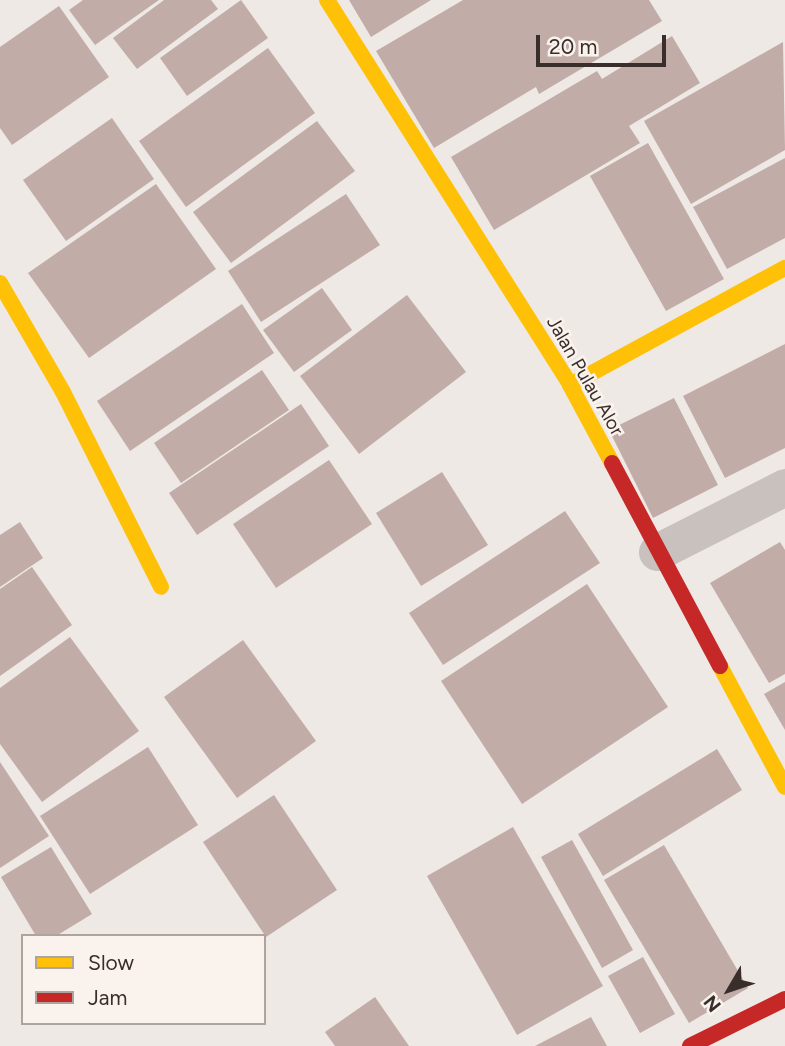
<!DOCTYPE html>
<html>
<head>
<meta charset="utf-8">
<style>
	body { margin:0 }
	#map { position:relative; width:785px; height:1046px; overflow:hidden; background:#eee9e5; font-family:Figtree,sans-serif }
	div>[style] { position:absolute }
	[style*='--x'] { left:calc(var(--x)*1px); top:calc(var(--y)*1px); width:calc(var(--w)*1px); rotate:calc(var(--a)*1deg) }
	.building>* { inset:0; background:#c1aca7 }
	.street>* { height:37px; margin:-18.5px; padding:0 18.5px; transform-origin:18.5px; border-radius:18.5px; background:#c8c1bd }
	.slow>* { height:16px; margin:-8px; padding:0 8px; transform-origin:8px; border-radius:8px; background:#ffc107 }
	.jam>* { height:16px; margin:-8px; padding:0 8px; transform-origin:8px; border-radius:8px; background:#c62828 }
	span { translate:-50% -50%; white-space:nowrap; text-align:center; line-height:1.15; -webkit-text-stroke:5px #faf3ed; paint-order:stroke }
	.street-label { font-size:19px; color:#392e2b }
	.legend { position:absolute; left:21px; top:934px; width:245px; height:91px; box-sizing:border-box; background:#faf3ed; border:2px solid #ada49f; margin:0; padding:9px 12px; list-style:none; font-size:21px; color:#392e2b }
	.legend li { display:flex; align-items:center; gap:14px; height:35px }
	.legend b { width:35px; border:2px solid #ada49f }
	.north { position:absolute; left:694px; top:955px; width:70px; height:70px; -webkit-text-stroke:5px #faf3ed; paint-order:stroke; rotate:231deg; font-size:19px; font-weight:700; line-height:28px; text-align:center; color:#392e2b }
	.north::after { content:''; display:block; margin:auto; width:24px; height:32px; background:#392e2b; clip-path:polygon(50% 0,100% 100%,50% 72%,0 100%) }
	.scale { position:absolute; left:536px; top:35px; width:130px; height:32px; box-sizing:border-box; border:4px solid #392e2b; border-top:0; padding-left:9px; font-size:21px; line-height:24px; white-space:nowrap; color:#392e2b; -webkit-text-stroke:5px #faf3ed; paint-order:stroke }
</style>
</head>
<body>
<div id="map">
	<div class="building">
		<i style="clip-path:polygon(83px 0,159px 0,95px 45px,69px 10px)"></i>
		<i style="clip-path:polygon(164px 0,211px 0,218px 9px,137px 69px,113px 38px)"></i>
		<i style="clip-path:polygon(241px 0,268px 38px,187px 96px,160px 58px)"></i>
		<i style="clip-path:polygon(349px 0,431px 0,371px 37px)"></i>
		<i style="clip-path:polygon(463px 0,649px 0,662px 21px,539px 94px,536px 87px,434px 148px,376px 51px)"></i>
		<i style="clip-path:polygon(59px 6px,109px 77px,12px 145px,0 128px,0 47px)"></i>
		<i style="clip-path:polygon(672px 36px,700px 83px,629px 126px,640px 143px,494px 230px,451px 157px,597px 71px,602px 79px)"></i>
		<i style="clip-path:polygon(783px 42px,785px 150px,691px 204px,644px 121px)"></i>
		<i style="clip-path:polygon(268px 48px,315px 113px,186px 207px,139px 141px)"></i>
		<i style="clip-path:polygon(112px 118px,154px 179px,66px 241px,23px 180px)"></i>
		<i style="clip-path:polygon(317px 121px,355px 171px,231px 263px,193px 212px)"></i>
		<i style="clip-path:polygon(648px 143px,724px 279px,666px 311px,590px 176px)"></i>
		<i style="clip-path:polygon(785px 158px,785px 238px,727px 269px,693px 207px)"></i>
		<i style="clip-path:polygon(156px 184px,216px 269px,89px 358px,28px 273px)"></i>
		<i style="clip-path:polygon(346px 194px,380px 245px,261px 322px,228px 271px)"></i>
		<i style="clip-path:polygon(322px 288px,352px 330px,294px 372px,263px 330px)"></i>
		<i style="clip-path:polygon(407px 295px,466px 372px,359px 454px,300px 376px)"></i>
		<i style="clip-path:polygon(242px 304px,274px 353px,130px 451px,97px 401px)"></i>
		<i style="clip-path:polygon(785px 344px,785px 448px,725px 478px,683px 396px)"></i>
		<i style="clip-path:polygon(262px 370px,289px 410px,181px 483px,154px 443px)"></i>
		<i style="clip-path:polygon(674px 398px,718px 485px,653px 518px,609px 430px)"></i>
		<i style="clip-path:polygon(301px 404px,329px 446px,197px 535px,169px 493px)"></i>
		<i style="clip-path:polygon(329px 460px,372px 524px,276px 588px,233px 524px)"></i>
		<i style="clip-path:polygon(442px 472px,488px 545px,421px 586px,376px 513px)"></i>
		<i style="clip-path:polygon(565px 511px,600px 563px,443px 665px,409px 613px)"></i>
		<i style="clip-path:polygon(20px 522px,43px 558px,0 587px,0 535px)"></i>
		<i style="clip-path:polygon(780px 542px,785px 550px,785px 674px,769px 683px,710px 583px)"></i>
		<i style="clip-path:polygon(32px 567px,72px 625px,0 676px,0 589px)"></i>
		<i style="clip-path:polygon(587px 584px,668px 707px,522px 804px,441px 681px)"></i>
		<i style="clip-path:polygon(70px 637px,139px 731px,42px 802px,0 744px,0 688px)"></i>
		<i style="clip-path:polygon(243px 640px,316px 741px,237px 798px,164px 697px)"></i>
		<i style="clip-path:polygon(785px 682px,785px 730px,764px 694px)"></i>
		<i style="clip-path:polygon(148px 747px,198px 825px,90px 894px,40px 816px)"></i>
		<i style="clip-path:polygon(717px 749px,742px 790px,603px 876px,578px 834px)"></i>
		<i style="clip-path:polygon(0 762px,49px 836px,0 868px)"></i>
		<i style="clip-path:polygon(274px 795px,337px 890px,266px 937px,203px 842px)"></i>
		<i style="clip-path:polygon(513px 827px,603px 986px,517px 1035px,427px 876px)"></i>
		<i style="clip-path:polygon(572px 840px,633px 950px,602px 968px,541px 857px)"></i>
		<i style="clip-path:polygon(664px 845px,748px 988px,689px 1023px,604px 880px)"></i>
		<i style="clip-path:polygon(51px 847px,92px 914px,56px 936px,36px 936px,1px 877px)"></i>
		<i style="clip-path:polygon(643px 957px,675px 1014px,640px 1033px,608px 976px)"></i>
		<i style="clip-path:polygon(375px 997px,409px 1046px,335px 1046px,325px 1032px)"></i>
		<i style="clip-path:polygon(591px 1017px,607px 1046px,535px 1046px)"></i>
	</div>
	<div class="street">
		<i style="--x:657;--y:552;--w:144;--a:-26.9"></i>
	</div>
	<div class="slow">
		<i style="--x:327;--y:0;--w:455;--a:57.7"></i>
		<i style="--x:570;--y:385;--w:89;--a:61.7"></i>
		<i style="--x:0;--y:283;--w:126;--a:60"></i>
		<i style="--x:63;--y:392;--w:218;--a:63.3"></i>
		<i style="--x:570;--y:385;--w:245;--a:-28.6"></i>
		<i style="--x:720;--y:666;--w:137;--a:61.8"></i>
	</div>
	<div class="jam">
		<i style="--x:612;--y:463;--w:230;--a:62"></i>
		<i style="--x:690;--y:1046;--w:106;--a:-26.3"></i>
	</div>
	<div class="street-label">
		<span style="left:585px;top:376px;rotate:60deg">Jalan Pulau Alor</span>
	</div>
	<ul class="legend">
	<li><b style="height:9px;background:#ffc107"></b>Slow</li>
	<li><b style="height:9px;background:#c62828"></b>Jam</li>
	</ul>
	<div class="north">N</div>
	<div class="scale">20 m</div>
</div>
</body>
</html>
